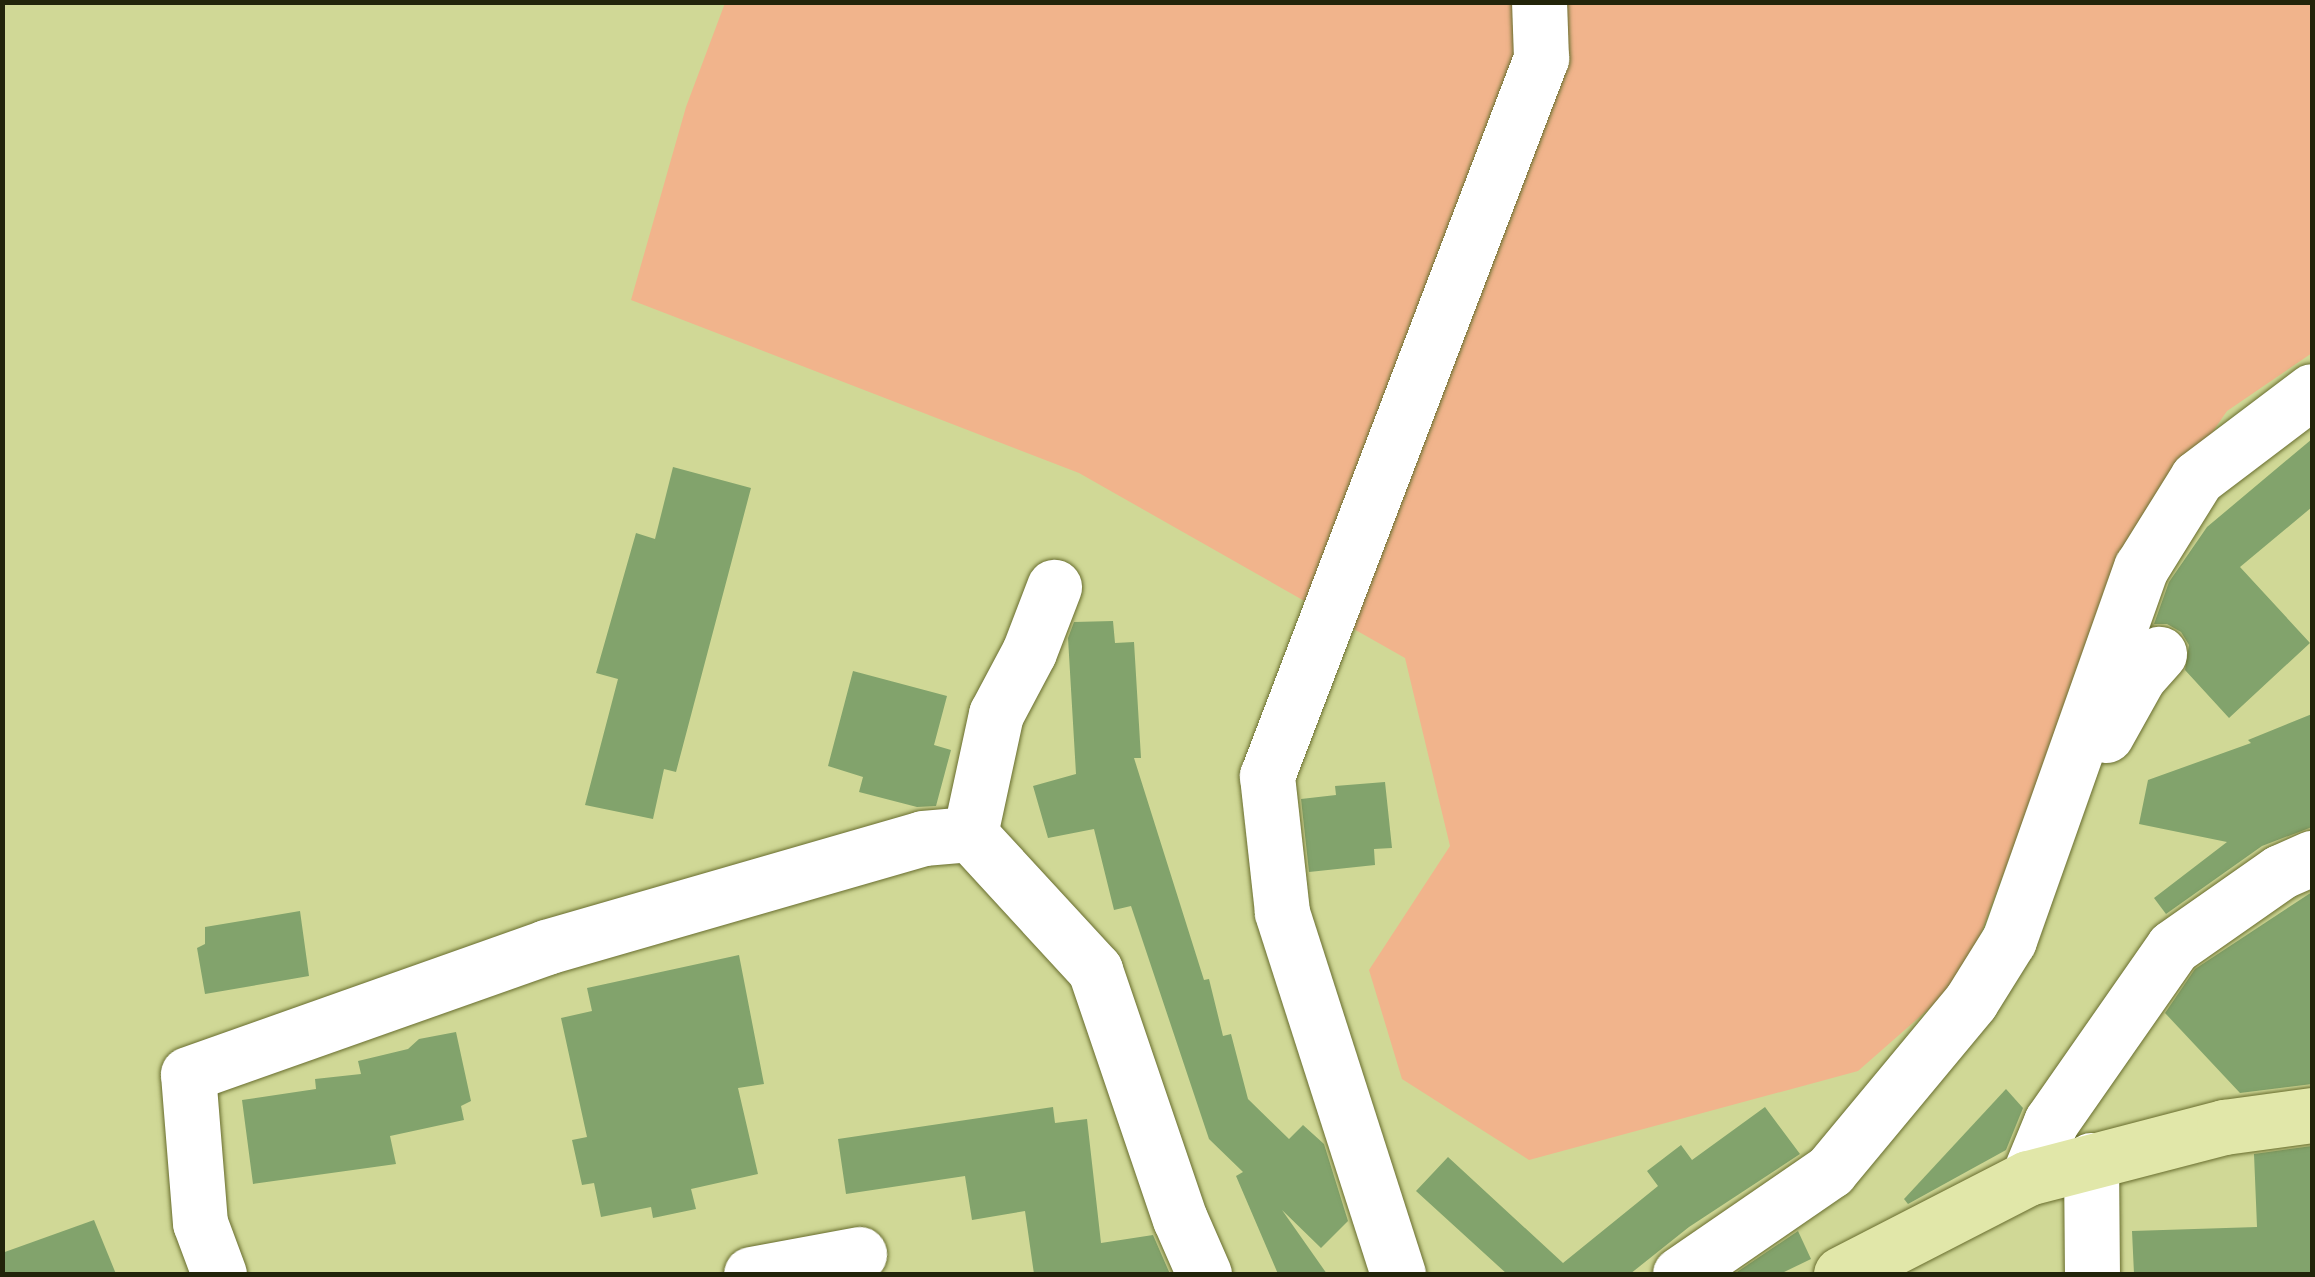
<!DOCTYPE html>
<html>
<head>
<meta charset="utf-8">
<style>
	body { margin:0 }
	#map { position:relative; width:2315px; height:1277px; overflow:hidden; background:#d0d896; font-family:Ubuntu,sans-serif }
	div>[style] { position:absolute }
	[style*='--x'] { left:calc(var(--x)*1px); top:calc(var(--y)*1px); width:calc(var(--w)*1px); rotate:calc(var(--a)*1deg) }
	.green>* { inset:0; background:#f1b48c }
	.building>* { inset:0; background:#82a36c }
	.roads { filter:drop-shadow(0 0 2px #686d2e) drop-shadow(0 0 2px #686d2e) }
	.minor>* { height:55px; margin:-27.5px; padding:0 27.5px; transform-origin:27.5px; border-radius:27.5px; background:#fff }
	.major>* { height:55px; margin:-27.5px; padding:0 27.5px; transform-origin:27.5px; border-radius:27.5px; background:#e1e7a9 }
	span { translate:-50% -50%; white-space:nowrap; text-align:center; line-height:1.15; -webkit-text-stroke:8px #d0d896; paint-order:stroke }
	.frame { position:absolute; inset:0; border:5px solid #22240a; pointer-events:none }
</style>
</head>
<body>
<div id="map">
	<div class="green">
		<i style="clip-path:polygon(725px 3px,2312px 3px,2312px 353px,2227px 411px,2121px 565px,1964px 978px,1858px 1071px,1529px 1160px,1402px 1079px,1369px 970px,1450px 846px,1405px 658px,1079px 473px,631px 300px,686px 107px)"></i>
	</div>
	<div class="building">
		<i style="clip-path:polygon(2312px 439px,2312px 507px,2240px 567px,2310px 643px,2229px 718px,2185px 670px,2189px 645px,2181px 632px,2167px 624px,2154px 624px,2169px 582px,2207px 527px)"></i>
		<i style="clip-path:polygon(673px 467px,751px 488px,676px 772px,664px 769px,653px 819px,585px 805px,618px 679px,596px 673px,636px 533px,655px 539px)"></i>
		<i style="clip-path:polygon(1113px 621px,1115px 643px,1134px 642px,1141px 758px,1134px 758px,1204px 980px,1209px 979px,1223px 1036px,1231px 1034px,1248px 1099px,1289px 1139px,1303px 1125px,1324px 1144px,1348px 1221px,1321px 1248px,1282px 1210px,1327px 1274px,1278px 1274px,1236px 1176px,1243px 1172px,1209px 1139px,1131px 906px,1114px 910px,1094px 829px,1048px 838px,1033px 786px,1076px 774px,1068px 638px,1074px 622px)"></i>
		<i style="clip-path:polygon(853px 671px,947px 696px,934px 745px,951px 750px,936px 806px,917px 807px,859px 792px,863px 777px,828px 766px)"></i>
		<i style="clip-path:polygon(2312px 714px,2312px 827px,2262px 846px,2166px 914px,2154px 898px,2227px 842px,2139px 824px,2148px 780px,2251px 743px,2248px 740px)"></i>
		<i style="clip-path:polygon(1385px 782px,1392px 848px,1374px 849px,1375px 865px,1309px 872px,1301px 799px,1336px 795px,1335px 786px)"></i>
		<i style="clip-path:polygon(2312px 892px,2312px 1084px,2240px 1093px,2165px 1013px,2195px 969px)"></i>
		<i style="clip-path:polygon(300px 911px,309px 976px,205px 994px,197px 948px,205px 944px,205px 927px)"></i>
		<i style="clip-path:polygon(739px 955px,764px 1084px,738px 1088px,758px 1174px,691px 1189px,696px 1209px,653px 1218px,651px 1207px,601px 1217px,594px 1183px,582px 1185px,572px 1140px,587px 1137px,561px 1018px,592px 1011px,587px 988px)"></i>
		<i style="clip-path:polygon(456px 1032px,471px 1101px,461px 1106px,464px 1120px,390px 1136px,396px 1164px,253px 1184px,242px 1100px,316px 1089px,315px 1079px,361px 1074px,358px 1061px,408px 1049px,419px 1039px)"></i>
		<i style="clip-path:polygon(2006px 1089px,2023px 1108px,2006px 1150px,1908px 1204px,1904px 1199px)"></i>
		<i style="clip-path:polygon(1053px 1107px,1055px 1123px,1087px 1119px,1101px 1243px,1153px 1235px,1170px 1274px,1034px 1274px,1025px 1211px,972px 1220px,965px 1176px,846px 1194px,838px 1139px)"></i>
		<i style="clip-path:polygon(1765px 1107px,1800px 1154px,1689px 1227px,1630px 1274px,1507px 1274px,1416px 1191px,1448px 1157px,1563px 1263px,1658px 1186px,1647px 1171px,1681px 1145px,1692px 1160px)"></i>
		<i style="clip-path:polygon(2312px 1146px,2312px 1274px,2134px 1274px,2132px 1231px,2257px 1227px,2254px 1154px)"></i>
		<i style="clip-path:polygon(94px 1220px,116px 1274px,2px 1274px,2px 1253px)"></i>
		<i style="clip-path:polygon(1798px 1231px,1811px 1259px,1780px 1274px,1734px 1274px)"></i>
	</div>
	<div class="roads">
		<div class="minor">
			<i style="--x:2106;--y:735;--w:68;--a:-60.8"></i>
			<i style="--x:2139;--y:676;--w:30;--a:-48"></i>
			<i style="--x:970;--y:834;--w:123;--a:-77.8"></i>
			<i style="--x:996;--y:714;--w:70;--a:-62"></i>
			<i style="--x:1029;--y:652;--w:70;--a:-69"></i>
			<i style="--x:2091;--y:1160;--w:114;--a:89.5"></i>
			<i style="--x:2028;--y:1178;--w:61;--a:-67.7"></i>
			<i style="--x:2051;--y:1122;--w:213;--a:-55.1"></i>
			<i style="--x:2173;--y:947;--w:131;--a:-35"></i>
			<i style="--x:2280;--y:872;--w:35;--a:-24"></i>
			<i style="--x:219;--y:1274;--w:54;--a:-110.4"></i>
			<i style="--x:200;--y:1223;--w:149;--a:-94.6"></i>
			<i style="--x:188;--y:1074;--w:380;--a:-19.5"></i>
			<i style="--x:546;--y:947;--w:392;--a:-16.1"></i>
			<i style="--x:923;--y:838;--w:47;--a:-4.9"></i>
			<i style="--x:970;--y:834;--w:185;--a:47.4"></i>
			<i style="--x:1095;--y:970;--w:263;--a:71.2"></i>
			<i style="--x:1180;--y:1219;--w:60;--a:66.4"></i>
			<i style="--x:751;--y:1274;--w:110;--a:-10.5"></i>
			<i style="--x:1398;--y:1274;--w:380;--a:-107.8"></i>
			<i style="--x:1282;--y:912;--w:137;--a:-96.3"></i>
			<i style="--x:1267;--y:776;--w:769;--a:-69.11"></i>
			<i style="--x:1541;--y:58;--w:56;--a:-92"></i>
			<i style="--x:1680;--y:1274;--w:182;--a:-34.5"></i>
			<i style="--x:1830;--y:1171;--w:221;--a:-50.3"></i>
			<i style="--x:1971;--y:1001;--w:72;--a:-58.1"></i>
			<i style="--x:2009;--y:940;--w:395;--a:-70.5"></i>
			<i style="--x:2141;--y:568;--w:106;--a:-58.1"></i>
			<i style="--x:2197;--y:478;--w:144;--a:-37.1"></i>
		</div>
		<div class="major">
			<i style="--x:1841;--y:1274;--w:210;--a:-27.2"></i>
			<i style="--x:2028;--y:1178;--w:203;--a:-14.6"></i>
			<i style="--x:2224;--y:1127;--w:89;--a:-7.8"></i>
		</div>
	</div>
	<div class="frame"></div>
</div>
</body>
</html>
